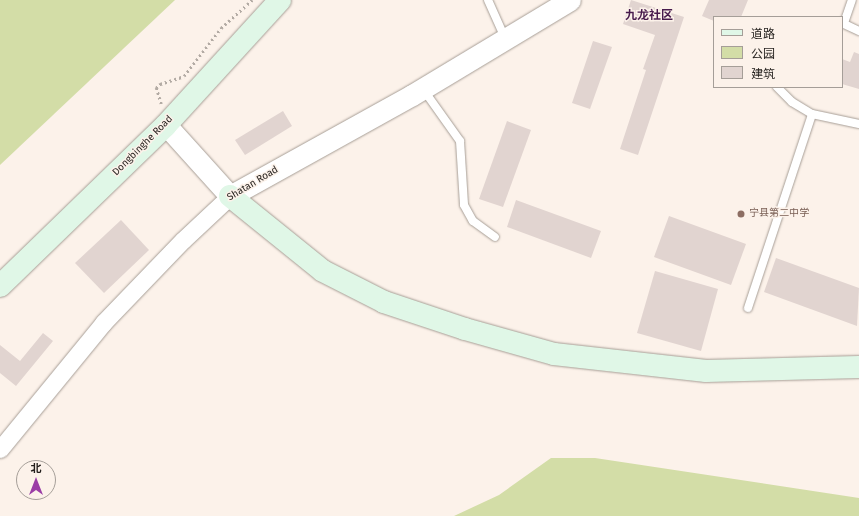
<!DOCTYPE html>
<html>
<head>
<meta charset="utf-8">
<style>
	body { margin:0 }
	#map { position:relative; width:859px; height:516px; overflow:hidden; background:#fcf2ea; font-family:"Fira Sans","Noto Sans SC",sans-serif }
	div>[style] { position:absolute }
	[style*='--x'] { left:calc(var(--x)*1px); top:calc(var(--y)*1px); width:calc(var(--w)*1px); rotate:calc(var(--a)*1deg) }
	.green>* { inset:0; background:#d3dda7 }
	.building>* { inset:0; background:#e1d4d0 }
	.path>* { height:2.5px; margin-top:-1.25px; transform-origin:0; background:repeating-linear-gradient(90deg,#b3aba4 0 2px,transparent 0 5px) }
	.roads { filter:drop-shadow(0 0 1px #a79e96) drop-shadow(0 0 1px #a79e96) }
	.service>* { height:8px; margin:-4px; padding:0 4px; transform-origin:4px; border-radius:4px; background:#fff }
	.minor>* { height:17px; margin:-8.5px; padding:0 8.5px; transform-origin:8.5px; border-radius:8.5px; background:#fff }
	.tertiary>* { height:21px; margin:-10.5px; padding:0 10.5px; transform-origin:10.5px; border-radius:10.5px; background:#fff }
	.secondary>* { height:22px; margin:-11px; padding:0 11px; transform-origin:11px; border-radius:11px; background:#e0f7e7 }
	.dots>* { width:11px; height:11px; translate:-50% -50%; box-sizing:border-box; border:2px solid #fcf2ea; border-radius:50% }
	span { translate:-50% -50%; white-space:nowrap; text-align:center; line-height:1.15; -webkit-text-stroke:3px #fcf2ea; paint-order:stroke }
	.street-label { font-size:10px; color:#231f1c }
	.education-label { font-size:10px; color:#785e54 }
	.left { translate:0 -50%; text-align:left }
	.quarter-label { font-size:12px; color:#481b4d; font-weight:700 }
	.legend { position:absolute; left:713px; top:16px; width:130px; height:72px; box-sizing:border-box; background:#fcf2ea; border:1px solid #a59e98; margin:0; padding:5px 7px; list-style:none; font-size:12px; color:#231f1c }
	.legend li { display:flex; align-items:center; gap:8px; height:20px }
	.legend b { width:20px; border:1px solid #a59e98 }
	.north { position:absolute; left:16px; top:460px; width:40px; height:40px; box-sizing:border-box; background:#fcf2ea; border:1px solid #a59e98; border-radius:50%; rotate:0deg; font-size:11px; font-weight:700; line-height:16px; text-align:center; color:#231f1c }
	.north::after { content:''; display:block; margin:auto; width:14px; height:18px; background:#9b3da6; clip-path:polygon(50% 0,100% 100%,50% 72%,0 100%) }
</style>
</head>
<body>
<div id="map">
	<div class="green">
		<i style="clip-path:polygon(0 0,175px 0,0 165px)"></i>
		<i style="clip-path:polygon(551px 458px,595px 458px,859px 498px,859px 516px,454px 516px,499px 495px)"></i>
	</div>
	<div class="building">
		<i style="clip-path:polygon(631px 0,684px 17px,638px 155px,620px 149px,646px 70px,643px 69px,655px 35px,623px 24px)"></i>
		<i style="clip-path:polygon(709px 0,748px 0,741px 17px,714px 17px,714px 21px,702px 16px)"></i>
		<i style="clip-path:polygon(593px 41px,612px 47px,590px 109px,572px 103px)"></i>
		<i style="clip-path:polygon(854px 52px,859px 54px,859px 89px,842px 84px,842px 59px,850px 62px)"></i>
		<i style="clip-path:polygon(283px 111px,292px 126px,245px 155px,235px 140px)"></i>
		<i style="clip-path:polygon(507px 121px,531px 130px,503px 207px,479px 199px)"></i>
		<i style="clip-path:polygon(516px 200px,601px 231px,591px 258px,507px 227px)"></i>
		<i style="clip-path:polygon(669px 216px,746px 244px,731px 285px,654px 257px)"></i>
		<i style="clip-path:polygon(121px 220px,149px 250px,104px 293px,75px 263px)"></i>
		<i style="clip-path:polygon(776px 258px,859px 288px,857px 326px,764px 292px)"></i>
		<i style="clip-path:polygon(655px 271px,718px 289px,701px 351px,637px 333px)"></i>
		<i style="clip-path:polygon(43px 333px,53px 341px,16px 386px,0 373px,0 345px,20px 361px)"></i>
	</div>
	<div class="path">
		<i style="--x:161;--y:104;--w:17;--a:-107"></i>
		<i style="--x:156;--y:88;--w:6;--a:-45"></i>
		<i style="--x:160;--y:84;--w:25;--a:-18"></i>
		<i style="--x:184;--y:76;--w:61;--a:-52.4"></i>
		<i style="--x:221;--y:28;--w:42;--a:-42.1"></i>
	</div>
	<div class="roads">
		<div class="service">
			<i style="--x:488;--y:0;--w:42;--a:65.9"></i>
			<i style="--x:842;--y:23;--w:19;--a:25"></i>
			<i style="--x:844;--y:23;--w:24;--a:-71"></i>
			<i style="--x:777;--y:87;--w:21;--a:45"></i>
			<i style="--x:792;--y:102;--w:23;--a:31"></i>
			<i style="--x:812;--y:114;--w:48;--a:12"></i>
			<i style="--x:423;--y:89;--w:64;--a:54.6"></i>
			<i style="--x:460;--y:141;--w:64;--a:86.4"></i>
			<i style="--x:464;--y:205;--w:18;--a:61"></i>
			<i style="--x:473;--y:221;--w:27;--a:36"></i>
			<i style="--x:748;--y:308;--w:204;--a:-71.7"></i>
		</div>
		<div class="minor">
			<i style="--x:0;--y:449;--w:163;--a:-50.7"></i>
			<i style="--x:103;--y:323;--w:115;--a:-46.1"></i>
			<i style="--x:183;--y:240;--w:64;--a:-43.1"></i>
		</div>
		<div class="tertiary">
			<i style="--x:166;--y:125;--w:96;--a:48"></i>
			<i style="--x:230;--y:196;--w:208;--a:-29"></i>
			<i style="--x:412;--y:95;--w:184;--a:-31"></i>
		</div>
		<div class="secondary">
			<i style="--x:230;--y:196;--w:119;--a:38.9"></i>
			<i style="--x:323;--y:271;--w:68;--a:26.9"></i>
			<i style="--x:384;--y:302;--w:85;--a:18.4"></i>
			<i style="--x:465;--y:329;--w:92;--a:15.7"></i>
			<i style="--x:554;--y:354;--w:153;--a:6.4"></i>
			<i style="--x:706;--y:371;--w:153;--a:-1.5"></i>
			<i style="--x:0;--y:286;--w:231;--a:-44.1"></i>
			<i style="--x:166;--y:125;--w:169;--a:-47.6"></i>
		</div>
	</div>
	<div class="dots">
		<i style="left:741px;top:214px;background:#8d6e63"></i>
	</div>
	<div class="street-label">
		<span style="left:143px;top:146px;rotate:-45deg">Dongbinghe Road</span>
		<span style="left:253px;top:184px;rotate:-31deg">Shatan Road</span>
	</div>
	<div class="education-label">
		<span class="left" style="left:749px;top:214px">宁县第二中学</span>
	</div>
	<div class="quarter-label">
		<span style="left:649px;top:16px">九龙社区</span>
	</div>
	<ul class="legend">
	<li><b style="height:5px;background:#e0f7e7"></b>道路</li>
	<li><b style="height:11px;background:#d3dda7"></b>公园</li>
	<li><b style="height:11px;background:#e1d4d0"></b>建筑</li>
	</ul>
	<div class="north">北</div>
</div>
</body>
</html>
